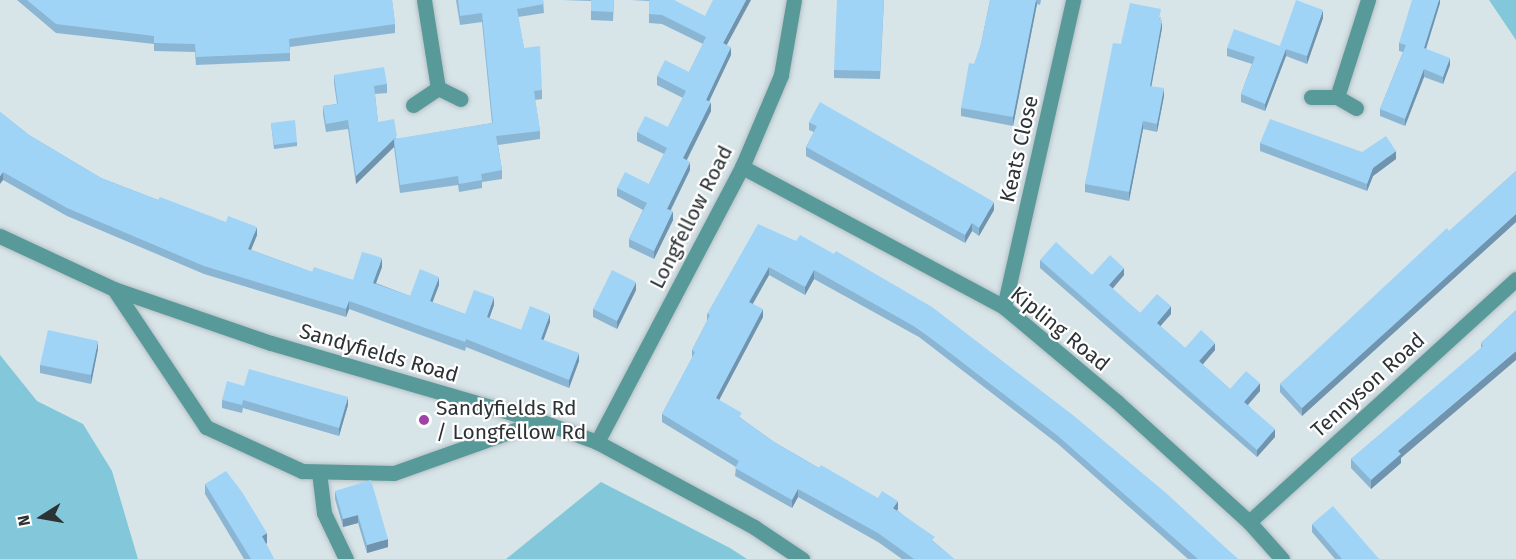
<!DOCTYPE html>
<html>
<head>
<meta charset="utf-8">
<style>
	body { margin:0 }
	#map { position:relative; width:1516px; height:559px; overflow:hidden; background:#d7e4e8; font-family:"Fira Sans",sans-serif }
	div>[style] { position:absolute }
	[style*='--x'] { left:calc(var(--x)*1px); top:calc(var(--y)*1px); width:calc(var(--w)*1px); rotate:calc(var(--a)*1deg) }
	.green>* { inset:0; background:#82c8da }
	.roads { filter:drop-shadow(0 0 2px #b5c0c4) drop-shadow(0 0 2px #b5c0c4) }
	.minor>* { height:15px; margin:-7.5px; padding:0 7.5px; transform-origin:7.5px; border-radius:7.5px; background:#589a9a }
	.wall>* { inset:0; background:#8ab6d4 }
	.shaded-wall>* { inset:0; background:#7094ad }
	.building>* { inset:0; background:#a0d4f7 }
	.dots>* { width:16px; height:16px; translate:-50% -50%; box-sizing:border-box; border:3px solid #fff; border-radius:50% }
	span { translate:-50% -50%; white-space:nowrap; text-align:center; line-height:1.15; -webkit-text-stroke:4.5px #fff; paint-order:stroke }
	.street-label { font-size:21px; color:#2d3234 }
	.poi-label { font-size:21px; color:#2d3234 }
	.left { translate:0 -50%; text-align:left }
	.north { position:absolute; left:12px; top:487px; width:60px; height:60px; -webkit-text-stroke:4px #fff; paint-order:stroke; rotate:259deg; font-size:16px; font-weight:700; line-height:24px; text-align:center; color:#2d3234 }
	.north::after { content:''; display:block; margin:auto; width:21px; height:27px; background:#2d3234; clip-path:polygon(50% 0,100% 100%,50% 72%,0 100%) }
</style>
</head>
<body>
<div id="map">
	<div class="green">
		<i style="clip-path:polygon(1489px 0,1516px 0,1516px 40px)"></i>
		<i style="clip-path:polygon(0 355px,37px 401px,83px 424px,112px 471px,138px 559px,0 559px)"></i>
		<i style="clip-path:polygon(601px 482px,730px 548px,747px 559px,506px 559px)"></i>
	</div>
	<div class="roads">
		<div class="minor">
			<i style="--x:424;--y:0;--w:89;--a:81"></i>
			<i style="--x:1311;--y:97;--w:26;--a:0"></i>
			<i style="--x:1337;--y:97;--w:22;--a:30"></i>
			<i style="--x:1337;--y:97;--w:102;--a:-72.3"></i>
			<i style="--x:413;--y:105;--w:30;--a:-34"></i>
			<i style="--x:438;--y:88;--w:25;--a:26"></i>
			<i style="--x:742;--y:167;--w:297;--a:28.1"></i>
			<i style="--x:1004;--y:307;--w:146;--a:40"></i>
			<i style="--x:1116;--y:401;--w:180;--a:42.3"></i>
			<i style="--x:1249;--y:522;--w:50;--a:48.3"></i>
			<i style="--x:0;--y:236;--w:126;--a:24.9"></i>
			<i style="--x:114;--y:289;--w:166;--a:19"></i>
			<i style="--x:271;--y:343;--w:280;--a:16.2"></i>
			<i style="--x:540;--y:421;--w:61;--a:20.2"></i>
			<i style="--x:597;--y:442;--w:179;--a:28.4"></i>
			<i style="--x:754;--y:527;--w:58;--a:33.7"></i>
			<i style="--x:114;--y:289;--w:166;--a:56.3"></i>
			<i style="--x:206;--y:427;--w:106;--a:24.6"></i>
			<i style="--x:302;--y:471;--w:92;--a:1.2"></i>
			<i style="--x:394;--y:473;--w:155;--a:-19.6"></i>
			<i style="--x:1004;--y:307;--w:315;--a:-77.3"></i>
			<i style="--x:597;--y:442;--w:311;--a:-62.2"></i>
			<i style="--x:742;--y:167;--w:100;--a:-67"></i>
			<i style="--x:781;--y:75;--w:76;--a:-80.2"></i>
			<i style="--x:319;--y:472;--w:41;--a:83"></i>
			<i style="--x:324;--y:513;--w:51;--a:64.4"></i>
			<i style="--x:1249;--y:522;--w:361;--a:-42.3"></i>
		</div>
	</div>
	<div class="wall">
		<i style="clip-path:polygon(17px 0,392px 0,395px 24px,395px 33px,290px 47px,290px 61px,196px 65px,195px 52px,154px 51px,154px 44px,56px 33px)"></i>
		<i style="clip-path:polygon(456px 0,543px 0,544px 13px,518px 17px,524px 48px,542px 90px,542px 99px,535px 100px,540px 131px,540px 139px,498px 145px,502px 170px,502px 179px,482px 182px,482px 188px,459px 192px,458px 185px,400px 193px,394px 147px,356px 184px,348px 129px,326px 132px,323px 114px,323px 106px,337px 104px,334px 83px,334px 75px,387px 84px,387px 93px,375px 94px,378px 122px,397px 139px,492px 123px,482px 22px,460px 25px)"></i>
		<i style="clip-path:polygon(562px 0,614px 0,613px 21px,591px 20px,591px 1px)"></i>
		<i style="clip-path:polygon(631px 0,674px 0,727px 45px,731px 55px,709px 101px,711px 111px,687px 160px,690px 170px,671px 210px,673px 220px,654px 259px,629px 247px,629px 239px,643px 210px,617px 196px,617px 188px,649px 184px,664px 154px,637px 141px,637px 132px,668px 127px,683px 98px,657px 85px,657px 76px,689px 72px,703px 44px,662px 24px,649px 23px,649px 1px)"></i>
		<i style="clip-path:polygon(884px 0,880px 79px,834px 78px,834px 70px)"></i>
		<i style="clip-path:polygon(990px 0,1041px 0,1040px 5px,1037px 4px,1013px 126px,961px 116px,961px 108px,981px 44px)"></i>
		<i style="clip-path:polygon(1440px 0,1440px 3px,1426px 49px,1450px 65px,1443px 84px,1424px 77px,1405px 126px,1380px 116px,1380px 109px,1403px 52px,1399px 51px,1399px 43px)"></i>
		<i style="clip-path:polygon(1161px 17px,1160px 20px,1162px 28px,1151px 86px,1164px 96px,1157px 132px,1143px 129px,1129px 201px,1085px 192px,1085px 184px,1121px 44px)"></i>
		<i style="clip-path:polygon(1323px 18px,1307px 64px,1286px 56px,1265px 111px,1241px 102px,1241px 94px,1252px 64px,1227px 56px,1227px 48px,1280px 46px)"></i>
		<i style="clip-path:polygon(0 112px,29px 135px,101px 178px,158px 200px,257px 235px,251px 250px,312px 272px,353px 280px,382px 267px,376px 283px,410px 296px,439px 285px,432px 302px,465px 314px,494px 305px,489px 318px,521px 330px,550px 322px,543px 340px,579px 361px,569px 388px,466px 347px,465px 351px,349px 309px,346px 317px,204px 274px,67px 216px,3px 180px)"></i>
		<i style="clip-path:polygon(809px 122px,994px 210px,979px 236px,972px 231px,965px 243px,806px 156px,806px 147px,814px 132px,809px 130px)"></i>
		<i style="clip-path:polygon(271px 123px,297px 142px,297px 146px,274px 149px)"></i>
		<i style="clip-path:polygon(1260px 143px,1362px 152px,1396px 159px,1373px 176px,1367px 191px,1260px 151px)"></i>
		<i style="clip-path:polygon(1516px 171px,1516px 222px,1302px 416px,1280px 392px,1280px 384px)"></i>
		<i style="clip-path:polygon(796px 241px,1238px 559px,1188px 559px,1058px 444px,919px 337px,814px 279px,805px 295px,769px 275px,753px 304px,763px 317px,719px 400px,742px 419px,774px 442px,819px 468px,898px 509px,897px 510px,954px 559px,902px 559px,878px 542px,798px 497px,792px 508px,735px 476px,736px 467px,662px 422px,662px 414px,692px 358px,692px 350px,707px 321px,707px 314px)"></i>
		<i style="clip-path:polygon(1040px 260px,1092px 275px,1124px 275px,1112px 289px,1140px 313px,1171px 314px,1160px 326px,1185px 348px,1215px 350px,1202px 364px,1230px 389px,1260px 391px,1248px 405px,1275px 437px,1257px 457px,1040px 268px)"></i>
		<i style="clip-path:polygon(636px 290px,617px 329px,593px 317px,593px 309px)"></i>
		<i style="clip-path:polygon(1516px 310px,1401px 458px,1401px 463px,1371px 489px,1351px 468px,1351px 459px,1481px 349px,1481px 343px)"></i>
		<i style="clip-path:polygon(98px 349px,91px 384px,40px 373px,40px 365px)"></i>
		<i style="clip-path:polygon(244px 386px,348px 405px,339px 436px,243px 408px,242px 413px,222px 408px,222px 400px)"></i>
		<i style="clip-path:polygon(205px 484px,267px 543px,266px 544px,274px 559px,244px 559px,205px 494px)"></i>
		<i style="clip-path:polygon(335px 491px,388px 547px,367px 553px,358px 523px,343px 527px,335px 499px)"></i>
		<i style="clip-path:polygon(1312px 524px,1379px 559px,1335px 559px,1312px 532px)"></i>
	</div>
	<div class="shaded-wall">
		<i style="clip-path:polygon(746px 0,751px 0,723px 52px,723px 43px)"></i>
		<i style="clip-path:polygon(1036px 0,1037px 4px,1013px 126px,1013px 117px)"></i>
		<i style="clip-path:polygon(1439px 0,1440px 0,1440px 3px,1424px 55px,1424px 48px)"></i>
		<i style="clip-path:polygon(1323px 10px,1323px 18px,1307px 64px,1307px 56px)"></i>
		<i style="clip-path:polygon(1162px 20px,1162px 28px,1150px 94px,1150px 86px)"></i>
		<i style="clip-path:polygon(731px 47px,731px 55px,706px 108px,706px 100px)"></i>
		<i style="clip-path:polygon(1286px 49px,1286px 56px,1265px 111px,1265px 104px)"></i>
		<i style="clip-path:polygon(1450px 58px,1450px 65px,1443px 84px,1443px 77px)"></i>
		<i style="clip-path:polygon(1424px 69px,1424px 77px,1405px 126px,1405px 119px)"></i>
		<i style="clip-path:polygon(1164px 88px,1164px 96px,1157px 132px,1157px 124px)"></i>
		<i style="clip-path:polygon(711px 102px,711px 111px,683px 167px,683px 158px)"></i>
		<i style="clip-path:polygon(1143px 121px,1143px 129px,1129px 201px,1129px 192px)"></i>
		<i style="clip-path:polygon(394px 139px,394px 147px,356px 184px,356px 176px)"></i>
		<i style="clip-path:polygon(1396px 151px,1396px 159px,1373px 176px,1367px 191px,1367px 184px,1373px 168px)"></i>
		<i style="clip-path:polygon(690px 162px,690px 170px,667px 217px,667px 209px)"></i>
		<i style="clip-path:polygon(3px 172px,3px 180px,0 184px,0 176px)"></i>
		<i style="clip-path:polygon(994px 202px,994px 210px,979px 236px,979px 228px)"></i>
		<i style="clip-path:polygon(673px 211px,673px 220px,654px 259px,654px 251px)"></i>
		<i style="clip-path:polygon(1516px 214px,1516px 222px,1302px 416px,1302px 408px)"></i>
		<i style="clip-path:polygon(972px 223px,972px 231px,965px 243px,965px 235px)"></i>
		<i style="clip-path:polygon(257px 227px,257px 235px,248px 257px,248px 249px)"></i>
		<i style="clip-path:polygon(382px 258px,382px 267px,373px 291px,373px 283px)"></i>
		<i style="clip-path:polygon(769px 267px,769px 275px,749px 310px,749px 302px)"></i>
		<i style="clip-path:polygon(1124px 268px,1124px 275px,1109px 293px,1109px 285px)"></i>
		<i style="clip-path:polygon(814px 270px,814px 279px,805px 295px,805px 287px)"></i>
		<i style="clip-path:polygon(439px 277px,439px 285px,430px 309px,430px 301px)"></i>
		<i style="clip-path:polygon(636px 282px,636px 290px,617px 329px,617px 321px)"></i>
		<i style="clip-path:polygon(494px 297px,494px 305px,487px 325px,487px 317px)"></i>
		<i style="clip-path:polygon(349px 301px,349px 309px,346px 317px,346px 309px)"></i>
		<i style="clip-path:polygon(1171px 306px,1171px 314px,1157px 330px,1157px 323px)"></i>
		<i style="clip-path:polygon(763px 309px,763px 317px,716px 406px,716px 398px)"></i>
		<i style="clip-path:polygon(550px 314px,550px 322px,541px 347px,541px 339px)"></i>
		<i style="clip-path:polygon(98px 341px,98px 349px,91px 384px,91px 375px)"></i>
		<i style="clip-path:polygon(1215px 343px,1215px 350px,1199px 369px,1199px 361px)"></i>
		<i style="clip-path:polygon(1516px 351px,1516px 360px,1401px 458px,1401px 463px,1371px 489px,1371px 480px,1398px 451px)"></i>
		<i style="clip-path:polygon(579px 353px,579px 361px,569px 388px,569px 380px)"></i>
		<i style="clip-path:polygon(1260px 383px,1260px 391px,1244px 409px,1244px 402px)"></i>
		<i style="clip-path:polygon(348px 397px,348px 405px,339px 436px,339px 428px)"></i>
		<i style="clip-path:polygon(1275px 429px,1275px 437px,1257px 457px,1257px 450px)"></i>
		<i style="clip-path:polygon(798px 489px,798px 497px,792px 508px,792px 500px)"></i>
		<i style="clip-path:polygon(898px 501px,898px 509px,893px 516px,893px 508px)"></i>
		<i style="clip-path:polygon(358px 515px,358px 523px,343px 527px,343px 519px)"></i>
		<i style="clip-path:polygon(267px 533px,267px 543px,262px 547px,262px 536px)"></i>
		<i style="clip-path:polygon(388px 539px,388px 547px,367px 553px,367px 545px)"></i>
	</div>
	<div class="building">
		<i style="clip-path:polygon(27px 0,392px 0,395px 24px,289px 39px,290px 53px,196px 57px,195px 44px,154px 43px,154px 36px,56px 24px)"></i>
		<i style="clip-path:polygon(458px 0,543px 0,544px 4px,517px 9px,524px 48px,540px 46px,542px 90px,534px 91px,540px 131px,496px 136px,502px 170px,481px 174px,482px 180px,459px 184px,458px 176px,400px 185px,394px 139px,493px 123px,482px 13px,460px 16px)"></i>
		<i style="clip-path:polygon(591px 0,614px 0,613px 12px,591px 11px)"></i>
		<i style="clip-path:polygon(649px 0,674px 0,705px 16px,713px 0,746px 0,723px 43px,731px 47px,706px 100px,711px 102px,683px 158px,690px 162px,667px 209px,673px 211px,654px 251px,629px 239px,647px 203px,617px 188px,625px 172px,649px 184px,667px 148px,637px 132px,645px 116px,668px 127px,686px 91px,657px 76px,665px 60px,689px 72px,706px 37px,662px 15px,649px 14px)"></i>
		<i style="clip-path:polygon(837px 0,884px 0,880px 71px,834px 70px)"></i>
		<i style="clip-path:polygon(990px 0,1036px 0,1013px 117px,961px 108px,969px 63px,974px 64px,981px 44px)"></i>
		<i style="clip-path:polygon(1296px 0,1323px 10px,1307px 56px,1286px 49px,1265px 104px,1241px 94px,1255px 57px,1227px 48px,1234px 29px,1280px 46px)"></i>
		<i style="clip-path:polygon(1412px 0,1439px 0,1424px 48px,1450px 58px,1443px 77px,1424px 69px,1405px 119px,1380px 109px,1406px 45px,1399px 43px)"></i>
		<i style="clip-path:polygon(1130px 3px,1161px 9px,1159px 19px,1162px 20px,1150px 86px,1164px 88px,1157px 124px,1143px 121px,1129px 192px,1085px 184px,1113px 43px,1121px 44px)"></i>
		<i style="clip-path:polygon(384px 67px,387px 84px,374px 86px,378px 122px,394px 119px,397px 136px,356px 176px,348px 120px,326px 124px,323px 106px,338px 104px,334px 75px)"></i>
		<i style="clip-path:polygon(820px 102px,994px 202px,979px 228px,972px 223px,965px 235px,806px 147px,817px 126px,809px 122px)"></i>
		<i style="clip-path:polygon(0 112px,29px 135px,101px 178px,158px 200px,160px 197px,226px 222px,228px 216px,257px 227px,248px 249px,312px 272px,314px 267px,353px 280px,362px 252px,373px 255px,382px 258px,373px 283px,410px 296px,420px 269px,439px 277px,430px 301px,465px 314px,474px 290px,494px 297px,487px 317px,521px 330px,530px 306px,550px 314px,541px 339px,579px 353px,569px 380px,466px 339px,465px 342px,349px 301px,346px 309px,204px 266px,67px 208px,3px 172px,0 176px)"></i>
		<i style="clip-path:polygon(1270px 119px,1362px 152px,1386px 136px,1396px 151px,1373px 168px,1367px 184px,1260px 143px)"></i>
		<i style="clip-path:polygon(295px 120px,297px 142px,274px 145px,271px 123px)"></i>
		<i style="clip-path:polygon(1516px 171px,1516px 214px,1302px 408px,1280px 384px,1447px 228px,1449px 231px)"></i>
		<i style="clip-path:polygon(758px 224px,796px 241px,800px 235px,834px 254px,836px 251px,932px 307px,1074px 416px,1166px 493px,1238px 559px,1198px 559px,1058px 436px,919px 329px,814px 270px,805px 287px,769px 267px,749px 302px,763px 309px,716px 398px,742px 413px,739px 417px,774px 442px,819px 468px,821px 465px,878px 498px,882px 491px,898px 501px,893px 508px,935px 537px,932px 540px,954px 559px,914px 559px,878px 533px,798px 489px,792px 500px,735px 468px,739px 461px,662px 414px,695px 352px,692px 350px,710px 315px,707px 314px)"></i>
		<i style="clip-path:polygon(1056px 242px,1092px 275px,1110px 255px,1124px 268px,1109px 285px,1140px 313px,1157px 294px,1171px 306px,1157px 323px,1185px 348px,1201px 330px,1215px 343px,1199px 361px,1230px 389px,1246px 371px,1260px 383px,1244px 402px,1275px 429px,1257px 450px,1040px 260px)"></i>
		<i style="clip-path:polygon(612px 270px,636px 282px,617px 321px,593px 309px)"></i>
		<i style="clip-path:polygon(1516px 310px,1516px 351px,1398px 451px,1401px 454px,1371px 480px,1351px 459px,1483px 346px,1481px 343px)"></i>
		<i style="clip-path:polygon(48px 330px,98px 341px,91px 375px,40px 365px)"></i>
		<i style="clip-path:polygon(249px 369px,348px 397px,339px 428px,243px 400px,242px 405px,222px 400px,227px 381px,244px 386px)"></i>
		<i style="clip-path:polygon(226px 471px,242px 492px,267px 533px,262px 536px,274px 559px,251px 559px,205px 484px)"></i>
		<i style="clip-path:polygon(371px 480px,388px 539px,367px 545px,358px 515px,343px 519px,335px 491px)"></i>
		<i style="clip-path:polygon(1333px 506px,1379px 559px,1342px 559px,1312px 524px)"></i>
	</div>
	<div class="dots">
		<i style="left:424px;top:420px;background:#a141a8"></i>
	</div>
	<div class="street-label">
		<span style="left:1019px;top:149px;rotate:-77deg">Keats Close</span>
		<span style="left:691px;top:217px;rotate:-63deg">Longfellow Road</span>
		<span style="left:1060px;top:329px;rotate:39deg">Kipling Road</span>
		<span style="left:379px;top:353px;rotate:16deg">Sandyfields Road</span>
		<span style="left:1368px;top:385px;rotate:-42deg">Tennyson Road</span>
	</div>
	<div class="poi-label">
		<span class="left" style="left:436px;top:420px">Sandyfields Rd<br>/ Longfellow Rd</span>
	</div>
	<div class="north">N</div>
</div>
</body>
</html>
